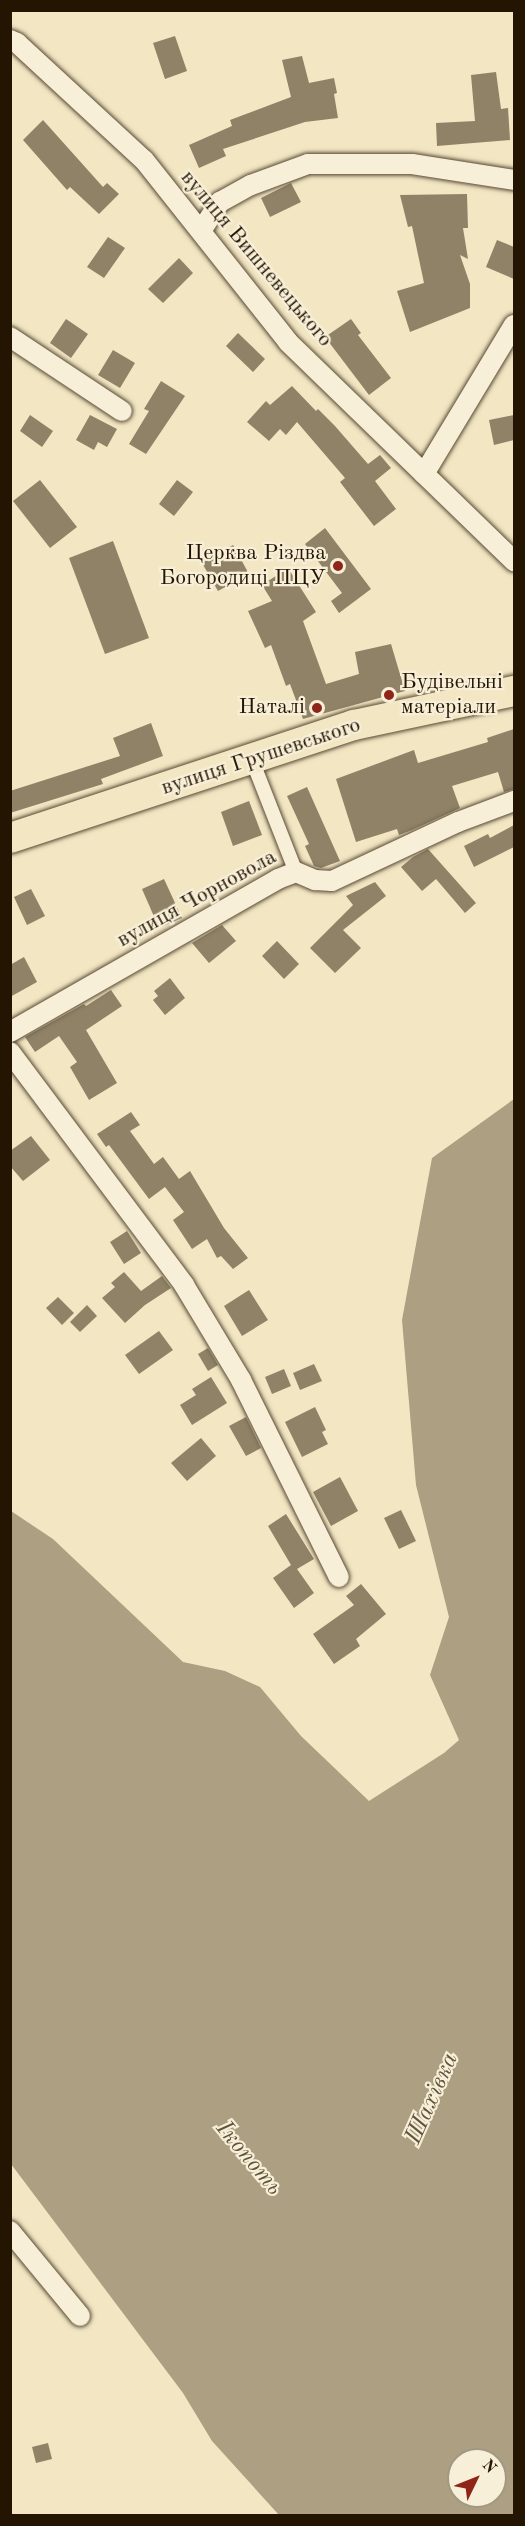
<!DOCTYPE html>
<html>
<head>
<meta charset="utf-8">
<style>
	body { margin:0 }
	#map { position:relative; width:525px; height:2526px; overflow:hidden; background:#f2e6c3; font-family:"Old Standard TT",serif }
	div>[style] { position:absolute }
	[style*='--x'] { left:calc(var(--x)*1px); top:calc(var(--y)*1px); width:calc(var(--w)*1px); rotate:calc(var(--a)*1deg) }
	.water>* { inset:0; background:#ac9f82 }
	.building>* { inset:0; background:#8f8267 }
	.roads { filter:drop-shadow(0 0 2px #584933) drop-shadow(0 0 2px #584933) }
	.pedestrian>* { height:14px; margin:-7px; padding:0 7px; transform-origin:7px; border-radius:7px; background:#f7efd8 }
	.minor>* { height:20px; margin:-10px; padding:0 10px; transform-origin:10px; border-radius:10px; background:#f7efd8 }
	.primary>* { height:30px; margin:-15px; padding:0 15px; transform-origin:15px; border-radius:15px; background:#f2e6c3 }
	.dots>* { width:16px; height:16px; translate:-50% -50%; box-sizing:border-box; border:3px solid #f7efd8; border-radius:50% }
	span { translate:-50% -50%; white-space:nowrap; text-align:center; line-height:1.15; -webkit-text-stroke:4.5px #f7efd8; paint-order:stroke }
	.street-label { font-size:22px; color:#241503 }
	.poi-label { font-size:22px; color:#241503 }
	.right { translate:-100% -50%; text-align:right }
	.left { translate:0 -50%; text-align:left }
	.water-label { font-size:24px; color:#61533c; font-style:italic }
	.frame { position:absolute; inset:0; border:12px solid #241503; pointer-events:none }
	.north { position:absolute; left:447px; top:2448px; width:60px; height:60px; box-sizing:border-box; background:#f7efd8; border:2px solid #a39883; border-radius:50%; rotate:47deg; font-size:16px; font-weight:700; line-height:24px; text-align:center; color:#241503 }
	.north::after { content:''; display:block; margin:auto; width:21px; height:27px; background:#8f2418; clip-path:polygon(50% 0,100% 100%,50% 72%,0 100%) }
</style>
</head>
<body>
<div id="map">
	<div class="water">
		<i style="clip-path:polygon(evenodd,514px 1099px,514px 2515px,279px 2515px,212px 2441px,183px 2393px,11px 2164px,11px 1511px,53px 1539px,183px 1662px,225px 1671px,260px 1687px,301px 1736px,369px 1801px,444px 1753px,459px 1740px,430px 1675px,449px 1617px,416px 1485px,402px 1320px,432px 1158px,514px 1099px,459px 2460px,495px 2460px,495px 2496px,459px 2496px,459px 2460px)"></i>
	</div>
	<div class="building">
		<i style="clip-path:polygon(175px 36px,187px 71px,165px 79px,153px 43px)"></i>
		<i style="clip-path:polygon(302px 56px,309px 83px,334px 78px,337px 93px,334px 94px,338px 118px,305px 122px,223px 149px,226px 156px,199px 168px,189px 145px,232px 126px,230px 120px,291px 97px,282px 60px)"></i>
		<i style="clip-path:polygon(496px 72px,501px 109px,508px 108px,510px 140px,437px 146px,436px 123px,475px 121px,471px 75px)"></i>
		<i style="clip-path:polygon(43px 120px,103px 187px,107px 183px,119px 194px,99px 214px,70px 187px,67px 190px,23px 140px)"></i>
		<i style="clip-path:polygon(291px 183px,301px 202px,270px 217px,261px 198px)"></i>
		<i style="clip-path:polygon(467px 194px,468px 228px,463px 228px,468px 259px,460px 255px,470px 284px,470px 308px,410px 332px,397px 291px,424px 283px,412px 226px,408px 227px,400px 195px)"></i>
		<i style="clip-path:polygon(108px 237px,125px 248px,104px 278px,87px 267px)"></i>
		<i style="clip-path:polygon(497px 240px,514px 247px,514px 279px,486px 267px)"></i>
		<i style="clip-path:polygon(179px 258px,193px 273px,163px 303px,148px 289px)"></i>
		<i style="clip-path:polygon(66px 319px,88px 334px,71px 358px,50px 343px)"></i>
		<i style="clip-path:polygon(351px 319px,361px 333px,358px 335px,391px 378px,369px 395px,325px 337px)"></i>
		<i style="clip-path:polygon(238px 333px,265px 359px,253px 372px,226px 346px)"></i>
		<i style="clip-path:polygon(113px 350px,135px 363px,120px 388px,98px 375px)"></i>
		<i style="clip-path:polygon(161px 381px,185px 396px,146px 454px,129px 444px,149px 411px,144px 409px)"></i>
		<i style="clip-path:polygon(292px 386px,316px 411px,318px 409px,335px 426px,368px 464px,380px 455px,391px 468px,375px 481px,396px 509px,374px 526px,340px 482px,345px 478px,297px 422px,286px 435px,280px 429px,269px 441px,247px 422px,266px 401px,270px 405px)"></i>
		<i style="clip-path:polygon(30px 415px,53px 431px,42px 447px,20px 431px)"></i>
		<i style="clip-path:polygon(90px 415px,117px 429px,107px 447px,98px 442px,94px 450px,76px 440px)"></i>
		<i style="clip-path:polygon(514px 415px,514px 440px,494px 445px,489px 420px)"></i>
		<i style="clip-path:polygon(40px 480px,77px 527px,50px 548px,13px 501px)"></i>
		<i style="clip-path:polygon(177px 480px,193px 492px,174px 516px,159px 504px)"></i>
		<i style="clip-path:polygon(325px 528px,371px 589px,339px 613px,331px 601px,342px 593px,305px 544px)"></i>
		<i style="clip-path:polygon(113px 541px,149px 638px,105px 654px,69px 558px)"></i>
		<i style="clip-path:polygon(233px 545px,249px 574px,218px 591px,202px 563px)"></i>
		<i style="clip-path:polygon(288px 568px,316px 612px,303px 621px,326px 684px,359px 674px,355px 652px,391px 644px,405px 691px,303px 719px,290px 684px,286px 686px,271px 645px,265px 648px,248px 611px,272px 601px,262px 585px)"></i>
		<i style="clip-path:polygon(151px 723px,163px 756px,101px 779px,103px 784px,10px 813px,10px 791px,120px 756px,113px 738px)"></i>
		<i style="clip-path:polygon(514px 729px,514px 789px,504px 792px,498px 772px,452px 786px,460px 808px,412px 830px,399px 835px,397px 829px,356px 842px,336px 779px,414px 750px,418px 763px,488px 742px,487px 738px)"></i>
		<i style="clip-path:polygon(307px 787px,340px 861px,321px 868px,314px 866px,305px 846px,309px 844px,287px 796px)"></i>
		<i style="clip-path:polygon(249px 801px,262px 835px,233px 846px,221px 812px)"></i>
		<i style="clip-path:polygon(514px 825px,514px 847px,474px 867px,464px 846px,488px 834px,490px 838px)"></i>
		<i style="clip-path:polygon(428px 849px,476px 903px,465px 913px,436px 879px,422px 891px,401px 867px,413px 857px)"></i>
		<i style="clip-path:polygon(164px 879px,182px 918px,159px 928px,142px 889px)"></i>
		<i style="clip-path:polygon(375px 882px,386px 896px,343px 930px,361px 948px,335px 973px,310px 948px,353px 905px,346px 896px)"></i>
		<i style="clip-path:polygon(31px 889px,45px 916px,27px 925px,14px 897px)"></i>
		<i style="clip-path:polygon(222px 925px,236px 941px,209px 963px,192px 943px)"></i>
		<i style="clip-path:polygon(277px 941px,299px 964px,284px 979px,262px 956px)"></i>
		<i style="clip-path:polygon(24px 957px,37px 982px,10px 997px,10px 965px)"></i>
		<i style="clip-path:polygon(170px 978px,185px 998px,165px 1015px,153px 1000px,158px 996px,154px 991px)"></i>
		<i style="clip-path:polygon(111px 990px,122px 1006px,86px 1030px,117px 1083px,89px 1100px,70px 1067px,77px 1062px,59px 1036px,35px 1052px,25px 1037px,84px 1004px,86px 1006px)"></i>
		<i style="clip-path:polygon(131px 1112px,140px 1125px,130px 1131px,154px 1164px,163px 1157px,179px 1179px,190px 1171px,224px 1228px,248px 1258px,233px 1269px,221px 1256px,217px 1258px,207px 1239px,192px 1249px,173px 1220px,184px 1212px,165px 1187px,149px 1199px,109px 1145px,106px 1147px,97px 1134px)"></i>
		<i style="clip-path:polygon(31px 1136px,50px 1160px,23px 1181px,10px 1166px,10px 1151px)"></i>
		<i style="clip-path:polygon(127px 1231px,141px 1253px,124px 1264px,110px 1242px)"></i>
		<i style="clip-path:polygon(124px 1272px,141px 1291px,162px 1276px,171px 1288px,145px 1305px,125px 1323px,102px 1298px,115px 1287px,111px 1283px)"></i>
		<i style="clip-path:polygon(249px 1290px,268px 1320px,242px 1336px,224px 1306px)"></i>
		<i style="clip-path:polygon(58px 1297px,74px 1313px,62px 1325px,46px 1308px)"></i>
		<i style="clip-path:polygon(87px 1305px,97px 1316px,80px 1332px,70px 1322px)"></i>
		<i style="clip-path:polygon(159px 1331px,173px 1350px,139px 1374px,125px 1355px)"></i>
		<i style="clip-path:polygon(208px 1348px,218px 1365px,208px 1371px,198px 1354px)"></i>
		<i style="clip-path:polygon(314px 1364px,322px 1381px,300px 1390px,293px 1373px)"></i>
		<i style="clip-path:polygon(284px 1369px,291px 1386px,272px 1394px,265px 1377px)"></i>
		<i style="clip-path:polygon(211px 1377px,227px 1403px,192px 1425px,180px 1405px,196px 1395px,192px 1389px)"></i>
		<i style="clip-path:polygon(315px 1407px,326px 1430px,322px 1432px,328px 1444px,302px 1457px,285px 1422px)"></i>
		<i style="clip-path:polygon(246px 1417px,261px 1448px,246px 1456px,229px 1426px)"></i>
		<i style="clip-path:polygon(201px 1438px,216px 1456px,187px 1481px,171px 1463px)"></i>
		<i style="clip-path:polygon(340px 1477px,358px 1511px,331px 1526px,313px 1492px)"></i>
		<i style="clip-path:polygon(401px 1510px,416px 1541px,399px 1549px,384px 1518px)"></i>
		<i style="clip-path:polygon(286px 1514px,314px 1559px,297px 1569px,314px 1593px,294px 1608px,273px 1578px,291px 1565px,268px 1526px)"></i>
		<i style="clip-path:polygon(361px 1584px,386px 1614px,356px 1639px,360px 1646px,334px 1664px,313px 1634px,354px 1605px,346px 1596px)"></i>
		<i style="clip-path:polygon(48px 2443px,52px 2459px,36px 2463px,32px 2447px)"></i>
	</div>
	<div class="roads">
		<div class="pedestrian">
			<i style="--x:252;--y:760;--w:120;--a:68.6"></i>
		</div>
		<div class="minor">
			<i style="--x:10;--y:40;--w:8;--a:23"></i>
			<i style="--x:17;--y:43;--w:173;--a:42.7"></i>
			<i style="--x:144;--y:160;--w:232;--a:51.6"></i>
			<i style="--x:288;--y:342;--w:315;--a:44.1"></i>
			<i style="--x:201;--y:231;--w:35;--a:-57"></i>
			<i style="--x:220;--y:202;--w:35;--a:-29"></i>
			<i style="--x:251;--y:185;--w:61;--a:-20.2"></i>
			<i style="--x:308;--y:164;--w:104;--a:0"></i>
			<i style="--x:412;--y:164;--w:103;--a:8.9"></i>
			<i style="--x:10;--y:337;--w:134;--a:33.5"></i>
			<i style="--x:424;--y:474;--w:174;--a:-58.9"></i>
			<i style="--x:10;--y:1032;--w:309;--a:-29.7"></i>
			<i style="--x:278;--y:879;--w:19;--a:-21"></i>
			<i style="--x:296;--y:872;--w:21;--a:23"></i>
			<i style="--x:315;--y:880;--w:17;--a:3"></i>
			<i style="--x:332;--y:881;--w:139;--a:-25.1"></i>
			<i style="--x:458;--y:822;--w:60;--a:-20.6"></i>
			<i style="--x:10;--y:1052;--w:291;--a:53.2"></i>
			<i style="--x:184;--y:1285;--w:111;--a:59"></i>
			<i style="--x:241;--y:1380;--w:220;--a:63.6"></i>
			<i style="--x:10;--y:2231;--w:110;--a:50.5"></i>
		</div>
		<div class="primary">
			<i style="--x:10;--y:838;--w:362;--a:-18.2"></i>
			<i style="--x:354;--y:725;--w:164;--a:-12"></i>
		</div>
	</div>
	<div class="dots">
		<i style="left:338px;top:566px;background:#8f2418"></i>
		<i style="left:389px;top:695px;background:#8f2418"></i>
		<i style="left:317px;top:708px;background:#8f2418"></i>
	</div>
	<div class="street-label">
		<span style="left:256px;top:259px;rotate:50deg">вулиця Вишневецького</span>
		<span style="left:261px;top:757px;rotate:-18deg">вулиця Грушевського</span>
		<span style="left:197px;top:899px;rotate:-29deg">вулиця Чорновола</span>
	</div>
	<div class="poi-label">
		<span class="right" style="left:326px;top:566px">Церква Різдва<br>Богородиці ПЦУ</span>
		<span class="left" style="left:401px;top:695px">Будівельні<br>матеріали</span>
		<span class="right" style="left:305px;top:708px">Наталі</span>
	</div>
	<div class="water-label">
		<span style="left:433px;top:2099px;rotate:-66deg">Шахівка</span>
		<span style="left:248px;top:2159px;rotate:50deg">Ікопоть</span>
	</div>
	<div class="frame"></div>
	<div class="north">N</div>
</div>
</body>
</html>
